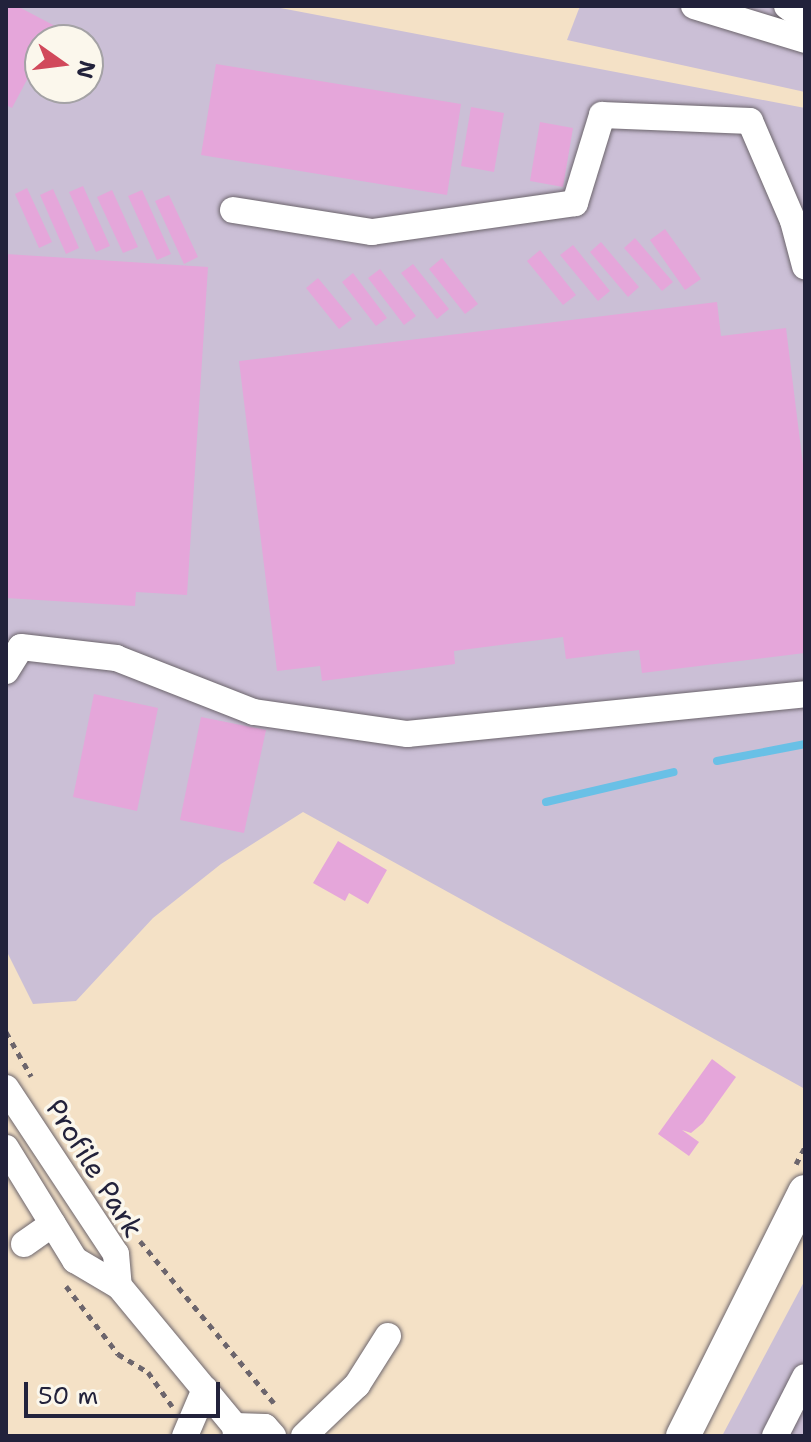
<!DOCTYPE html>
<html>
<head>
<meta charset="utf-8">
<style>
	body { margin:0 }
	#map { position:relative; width:811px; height:1442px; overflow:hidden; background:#f4e1c6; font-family:"Shantell Sans",sans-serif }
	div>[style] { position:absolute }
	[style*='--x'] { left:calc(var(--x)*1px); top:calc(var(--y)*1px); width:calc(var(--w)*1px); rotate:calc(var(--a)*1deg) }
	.industrial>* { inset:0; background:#cbbfd6 }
	.stream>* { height:8px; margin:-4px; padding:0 4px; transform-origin:4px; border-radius:4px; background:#69c0e6 }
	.building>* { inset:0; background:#e5a6da }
	.path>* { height:5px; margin-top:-2.5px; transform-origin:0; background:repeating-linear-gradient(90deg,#6c656c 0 6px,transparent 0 12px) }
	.roads { filter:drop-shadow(0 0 2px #6c656c) drop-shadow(0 0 2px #6c656c) }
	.minor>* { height:26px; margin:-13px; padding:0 13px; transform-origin:13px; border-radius:13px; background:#fff }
	.major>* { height:34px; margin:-17px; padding:0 17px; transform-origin:17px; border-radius:17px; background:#fff }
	span { translate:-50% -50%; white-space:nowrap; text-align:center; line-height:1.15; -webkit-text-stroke:7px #fbf7ec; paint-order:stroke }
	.street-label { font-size:28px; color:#22223b }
	.frame { position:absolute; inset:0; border:8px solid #22223b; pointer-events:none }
	.north { position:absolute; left:24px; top:24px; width:80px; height:80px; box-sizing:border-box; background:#fbf7ec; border:2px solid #a4a2a5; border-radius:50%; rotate:104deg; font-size:22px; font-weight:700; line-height:32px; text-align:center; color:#22223b }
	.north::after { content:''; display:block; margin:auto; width:28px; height:36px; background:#d1495b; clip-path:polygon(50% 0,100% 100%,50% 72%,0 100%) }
	.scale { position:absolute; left:24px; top:1382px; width:196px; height:36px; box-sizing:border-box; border:4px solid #22223b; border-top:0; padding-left:10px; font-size:24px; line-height:28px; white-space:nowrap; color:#22223b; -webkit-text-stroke:6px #fbf7ec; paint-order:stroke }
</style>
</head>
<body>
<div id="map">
	<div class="industrial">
		<i style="clip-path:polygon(evenodd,6px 6px,270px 6px,805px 108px,805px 1089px,303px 812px,221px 864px,153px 918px,76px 1001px,33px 1004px,6px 950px,6px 6px,40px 40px,88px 40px,88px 88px,40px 88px,40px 40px)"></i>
		<i style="clip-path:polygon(580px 6px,805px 6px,805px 92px,567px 40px)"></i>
		<i style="clip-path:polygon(805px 1280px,805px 1436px,722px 1436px)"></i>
	</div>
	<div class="stream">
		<i style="--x:717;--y:761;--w:90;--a:-10.9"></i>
		<i style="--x:546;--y:802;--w:131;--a:-13.2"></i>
	</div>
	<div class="building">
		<i style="clip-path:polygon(6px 6px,17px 6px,55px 26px,48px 40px,40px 40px,40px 55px,12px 108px,6px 105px)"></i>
		<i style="clip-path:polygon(216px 64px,461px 104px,447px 195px,201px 155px)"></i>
		<i style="clip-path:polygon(471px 107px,504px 113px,494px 172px,461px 166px)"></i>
		<i style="clip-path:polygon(540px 122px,573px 128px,563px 187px,530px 181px)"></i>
		<i style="clip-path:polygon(83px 186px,110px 246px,96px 252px,69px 192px)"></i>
		<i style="clip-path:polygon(27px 188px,52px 242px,39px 248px,15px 194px)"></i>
		<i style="clip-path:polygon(53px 189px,79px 248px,66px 254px,40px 195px)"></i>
		<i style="clip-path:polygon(112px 190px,138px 247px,123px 253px,97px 197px)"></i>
		<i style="clip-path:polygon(142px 190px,171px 254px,157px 260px,128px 196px)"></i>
		<i style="clip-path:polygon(169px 195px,198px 257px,184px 264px,155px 201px)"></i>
		<i style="clip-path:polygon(665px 229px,701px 279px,685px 290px,650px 240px)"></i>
		<i style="clip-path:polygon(635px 238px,673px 282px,662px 291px,624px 248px)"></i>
		<i style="clip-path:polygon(601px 242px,639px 287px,628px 297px,590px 252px)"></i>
		<i style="clip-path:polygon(573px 245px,610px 291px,598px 301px,560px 255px)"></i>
		<i style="clip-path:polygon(540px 250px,576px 295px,563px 305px,527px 261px)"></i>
		<i style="clip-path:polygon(6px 254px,208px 267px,187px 595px,136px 592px,135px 606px,6px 598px)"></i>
		<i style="clip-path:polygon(442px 258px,478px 304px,465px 314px,429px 269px)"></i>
		<i style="clip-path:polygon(413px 264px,449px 309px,437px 319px,401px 273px)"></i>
		<i style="clip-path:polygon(380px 269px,416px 316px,404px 325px,368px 278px)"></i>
		<i style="clip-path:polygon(353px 273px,387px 318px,376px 326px,342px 282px)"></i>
		<i style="clip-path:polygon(318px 278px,352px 319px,339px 329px,306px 288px)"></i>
		<i style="clip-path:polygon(717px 302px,721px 336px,786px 328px,805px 481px,805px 653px,642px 673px,639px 650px,566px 659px,563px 637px,454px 651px,455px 664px,322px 681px,320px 666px,277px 671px,239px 361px)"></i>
		<i style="clip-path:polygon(94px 694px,158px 708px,137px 811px,73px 797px)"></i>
		<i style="clip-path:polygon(201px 717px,266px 730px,244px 833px,180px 820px)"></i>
		<i style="clip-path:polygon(338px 841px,387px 870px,368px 904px,349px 893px,345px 901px,313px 883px)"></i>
		<i style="clip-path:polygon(712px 1059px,736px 1077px,703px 1123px,691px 1133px,682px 1130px,699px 1142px,689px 1156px,658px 1134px)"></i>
	</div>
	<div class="path">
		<i style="--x:6;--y:1032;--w:51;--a:60.4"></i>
		<i style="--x:796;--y:1164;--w:19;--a:-62"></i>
		<i style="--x:140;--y:1241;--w:210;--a:50.4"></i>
		<i style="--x:66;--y:1286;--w:86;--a:52.6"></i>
		<i style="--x:118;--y:1354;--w:35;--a:31"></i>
		<i style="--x:148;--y:1372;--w:42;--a:54.8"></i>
	</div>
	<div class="roads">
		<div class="minor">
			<i style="--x:694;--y:6;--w:116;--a:17"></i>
			<i style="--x:787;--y:6;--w:22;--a:36"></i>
			<i style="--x:233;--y:210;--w:141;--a:9"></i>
			<i style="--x:372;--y:232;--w:205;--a:-8.1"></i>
			<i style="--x:575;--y:203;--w:92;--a:-72.9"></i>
			<i style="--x:602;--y:115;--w:148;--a:2.3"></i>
			<i style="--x:750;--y:121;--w:109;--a:66.7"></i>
			<i style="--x:793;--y:221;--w:47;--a:75.1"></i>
			<i style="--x:6;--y:671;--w:28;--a:-58"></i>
			<i style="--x:21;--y:647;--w:96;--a:6.6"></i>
			<i style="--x:116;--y:658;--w:148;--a:21.4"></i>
			<i style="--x:254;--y:712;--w:155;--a:8.2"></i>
			<i style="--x:407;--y:734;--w:400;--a:-5.7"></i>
			<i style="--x:6;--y:1088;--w:199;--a:56.5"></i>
			<i style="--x:116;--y:1254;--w:32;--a:85"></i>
			<i style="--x:6;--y:1148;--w:132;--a:58.4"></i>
			<i style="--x:75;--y:1260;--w:51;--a:30.6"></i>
			<i style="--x:119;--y:1286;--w:182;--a:50.4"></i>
			<i style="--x:235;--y:1426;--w:10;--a:84"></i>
			<i style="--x:24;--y:1244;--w:35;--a:-35"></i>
			<i style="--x:235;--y:1426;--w:30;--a:2"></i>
			<i style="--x:265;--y:1427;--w:12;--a:48"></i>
			<i style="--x:185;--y:1436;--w:51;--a:-66.9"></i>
			<i style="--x:304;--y:1436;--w:74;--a:-43.9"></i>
			<i style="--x:357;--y:1385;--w:58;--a:-57.7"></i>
			<i style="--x:775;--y:1436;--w:66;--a:-63"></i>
		</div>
		<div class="major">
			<i style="--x:683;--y:1436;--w:273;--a:-63.4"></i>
		</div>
	</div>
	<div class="street-label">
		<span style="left:95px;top:1168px;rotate:58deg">Profile Park</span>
	</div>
	<div class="frame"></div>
	<div class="north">N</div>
	<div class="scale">50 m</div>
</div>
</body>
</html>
